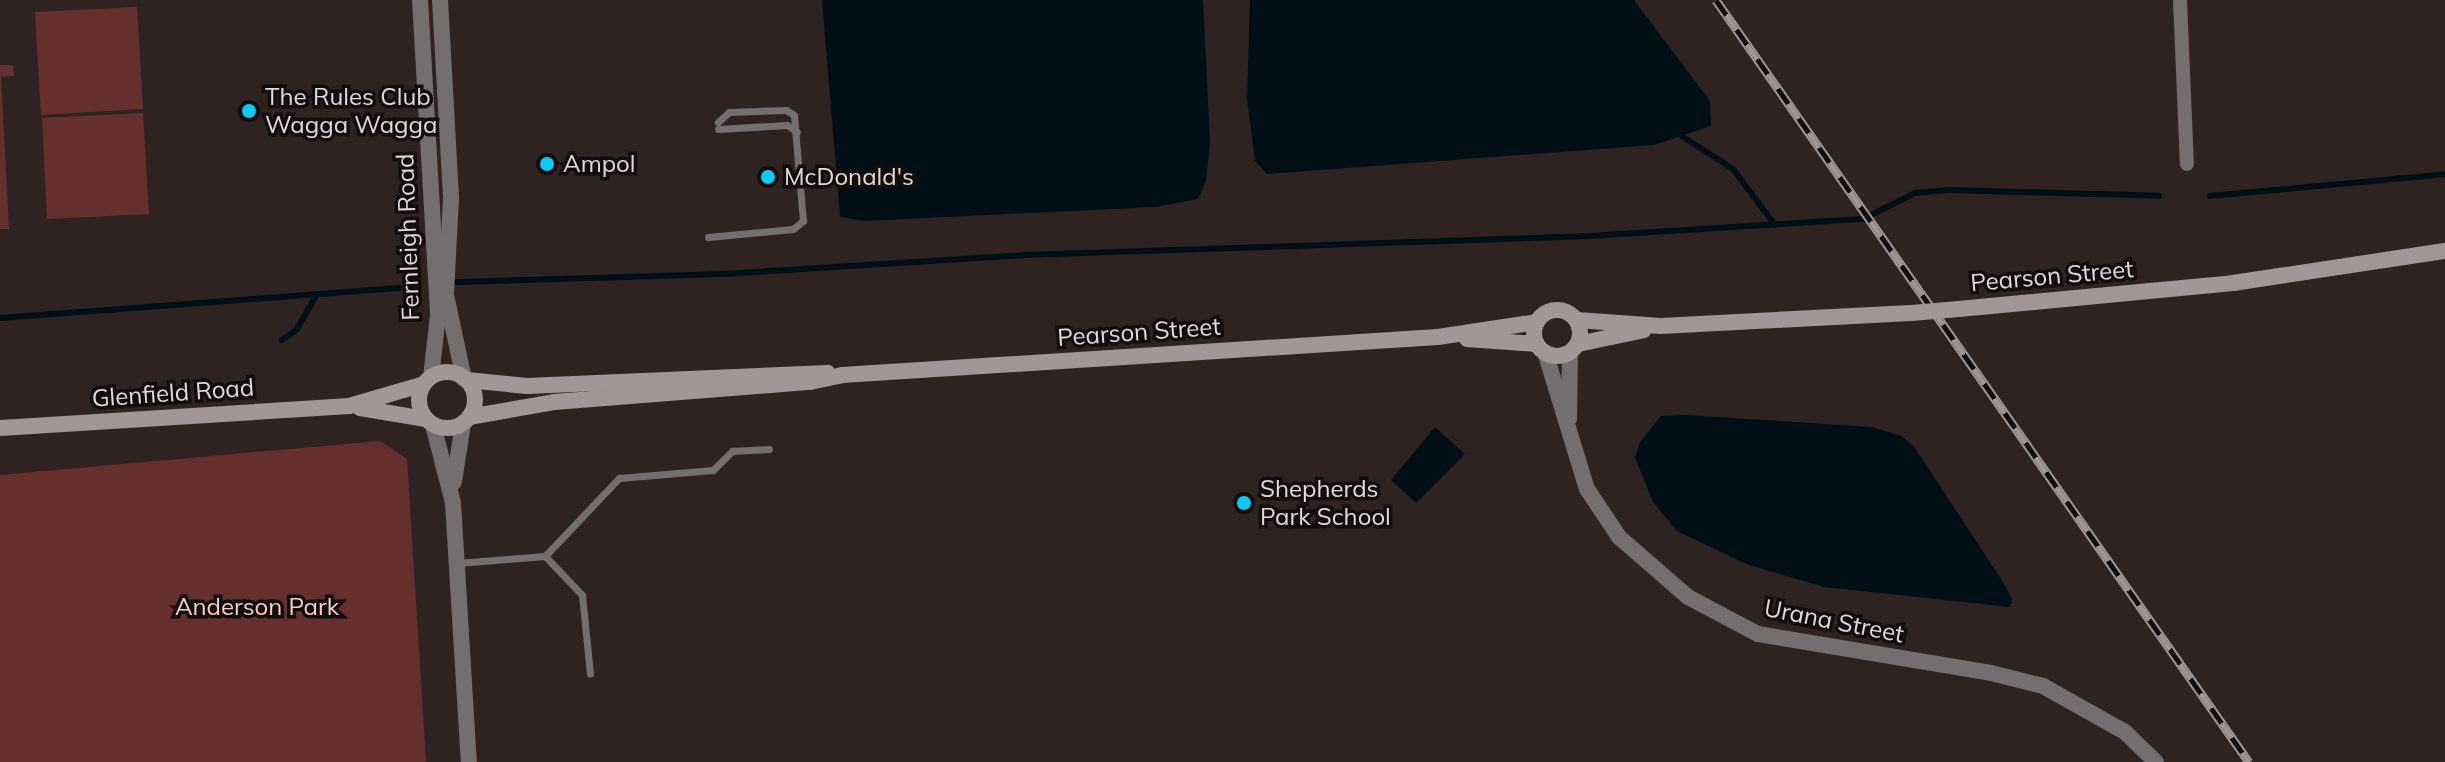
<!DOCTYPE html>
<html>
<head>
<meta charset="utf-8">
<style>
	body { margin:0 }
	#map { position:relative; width:2445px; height:762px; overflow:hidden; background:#2f2322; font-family:Mulish,sans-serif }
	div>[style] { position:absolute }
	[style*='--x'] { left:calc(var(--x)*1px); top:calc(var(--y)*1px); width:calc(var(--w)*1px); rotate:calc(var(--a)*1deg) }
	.green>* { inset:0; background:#642f2c }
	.water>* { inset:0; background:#000f16 }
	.stream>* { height:6px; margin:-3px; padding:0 3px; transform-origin:3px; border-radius:3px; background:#000f16 }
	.service>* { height:7px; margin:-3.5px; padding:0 3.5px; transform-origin:3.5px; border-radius:3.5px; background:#756e6e }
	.minor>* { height:14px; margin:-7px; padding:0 7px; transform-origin:7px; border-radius:7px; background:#756e6e }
	.tertiary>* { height:16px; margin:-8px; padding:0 8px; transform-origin:8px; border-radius:8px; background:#756e6e }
	.secondary>* { height:16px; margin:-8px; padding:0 8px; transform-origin:8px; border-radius:8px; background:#a29796 }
	.secondary>.ring { margin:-8px; padding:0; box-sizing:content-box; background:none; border:16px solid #a29796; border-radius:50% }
	.rail>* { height:9px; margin-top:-4.5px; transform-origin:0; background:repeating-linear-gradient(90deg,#130e0d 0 18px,#9e9594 0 36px); box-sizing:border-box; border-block:2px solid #9e9594 }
	.secondary-bridge>* { height:16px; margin:-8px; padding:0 8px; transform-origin:8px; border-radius:8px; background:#a29796 }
	.dots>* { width:22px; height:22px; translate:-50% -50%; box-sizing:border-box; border:4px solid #130e0d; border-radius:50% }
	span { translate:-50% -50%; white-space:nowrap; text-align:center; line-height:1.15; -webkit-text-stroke:7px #130e0d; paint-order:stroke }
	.poi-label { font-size:24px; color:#e1d9d8 }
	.left { translate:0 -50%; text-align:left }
	.street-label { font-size:24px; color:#e1d9d8 }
	.park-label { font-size:24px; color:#f5ccc8 }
</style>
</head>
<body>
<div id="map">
	<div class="green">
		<i style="clip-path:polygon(137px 7px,143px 109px,41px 115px,35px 12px)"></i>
		<i style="clip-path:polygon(0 65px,13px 65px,14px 76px,1px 77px,9px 229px,0 229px)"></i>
		<i style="clip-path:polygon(143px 113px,149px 214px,47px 219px,42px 118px)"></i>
		<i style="clip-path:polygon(380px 441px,407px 459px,426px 762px,0 762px,0 475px)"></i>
	</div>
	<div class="water">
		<i style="clip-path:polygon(822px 0,1203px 0,1210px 142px,1206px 181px,1198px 199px,1155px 207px,864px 221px,840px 217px)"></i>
		<i style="clip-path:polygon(1250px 0,1634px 0,1710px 101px,1711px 126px,1654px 145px,1267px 174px,1255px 161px,1247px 99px)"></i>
		<i style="clip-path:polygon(1686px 415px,1872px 427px,1902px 436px,1915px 448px,2003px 582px,2012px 599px,2010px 607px,1824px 587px,1746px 564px,1677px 531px,1653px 502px,1635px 458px,1640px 442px,1661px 416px)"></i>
		<i style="clip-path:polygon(1435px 427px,1465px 454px,1416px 503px,1391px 480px)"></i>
	</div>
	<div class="stream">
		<i style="--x:1677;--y:133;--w:67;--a:32.7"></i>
		<i style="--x:1733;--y:169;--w:70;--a:53.1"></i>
		<i style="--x:2210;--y:196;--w:236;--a:-5.3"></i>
		<i style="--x:457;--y:282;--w:267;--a:-1.7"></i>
		<i style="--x:724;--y:274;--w:300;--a:-3.6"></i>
		<i style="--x:1023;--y:255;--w:567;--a:-1.92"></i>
		<i style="--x:1590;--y:236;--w:274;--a:-3.6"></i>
		<i style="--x:1863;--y:219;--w:58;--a:-26.6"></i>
		<i style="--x:1915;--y:193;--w:34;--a:-5"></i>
		<i style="--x:1949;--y:190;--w:210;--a:1.6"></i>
		<i style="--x:0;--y:318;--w:400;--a:-4.3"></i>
		<i style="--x:282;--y:340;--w:19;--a:-36"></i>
		<i style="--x:297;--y:329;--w:40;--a:-60.3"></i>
	</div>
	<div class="service">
		<i style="--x:718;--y:129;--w:69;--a:-3.3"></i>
		<i style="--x:787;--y:125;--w:12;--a:35"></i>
		<i style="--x:708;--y:237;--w:85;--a:-5.4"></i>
		<i style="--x:793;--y:229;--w:13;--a:-39"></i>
		<i style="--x:803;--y:221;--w:106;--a:-94.9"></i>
		<i style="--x:794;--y:115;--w:9;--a:-148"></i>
		<i style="--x:786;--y:110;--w:57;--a:178"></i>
		<i style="--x:729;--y:112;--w:15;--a:138"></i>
		<i style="--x:545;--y:556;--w:108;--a:-46.5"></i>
		<i style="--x:619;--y:478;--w:94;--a:-4.9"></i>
		<i style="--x:713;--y:470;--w:27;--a:-45"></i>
		<i style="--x:732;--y:451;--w:37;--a:-3"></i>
		<i style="--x:458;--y:563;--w:87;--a:-4.6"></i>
		<i style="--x:545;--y:556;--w:54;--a:46.5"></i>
		<i style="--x:582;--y:595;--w:79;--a:84.2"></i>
	</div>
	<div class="minor">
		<i style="--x:2180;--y:0;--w:164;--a:87.6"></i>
	</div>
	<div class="tertiary">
		<i style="--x:420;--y:0;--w:316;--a:86.7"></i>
		<i style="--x:438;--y:315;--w:62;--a:96.4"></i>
		<i style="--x:440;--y:0;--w:198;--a:86.8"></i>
		<i style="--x:451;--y:198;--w:97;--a:93"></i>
		<i style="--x:446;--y:295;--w:86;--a:77.9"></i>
		<i style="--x:1545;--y:352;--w:143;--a:73"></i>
		<i style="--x:1587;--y:489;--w:58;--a:56.3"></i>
		<i style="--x:1619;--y:537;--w:91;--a:41"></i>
		<i style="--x:1688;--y:597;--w:79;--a:27.9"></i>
		<i style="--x:1758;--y:634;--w:236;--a:9.5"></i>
		<i style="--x:1991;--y:673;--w:54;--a:14"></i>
		<i style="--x:2043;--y:686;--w:94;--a:29.3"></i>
		<i style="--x:2125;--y:732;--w:43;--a:44.1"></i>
		<i style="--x:1569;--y:419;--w:67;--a:-89.1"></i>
		<i style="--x:433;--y:425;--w:81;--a:75.6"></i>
		<i style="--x:453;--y:503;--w:259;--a:86.5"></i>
		<i style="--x:454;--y:482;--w:59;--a:-81.2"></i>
	</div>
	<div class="secondary">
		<i style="--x:1959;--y:309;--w:275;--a:-5.4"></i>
		<i style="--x:2233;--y:283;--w:214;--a:-8.6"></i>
		<i class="ring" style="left:1534px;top:310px;width:30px;height:30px"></i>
		<i style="--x:1577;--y:320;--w:84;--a:4.1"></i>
		<i style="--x:1661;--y:326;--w:250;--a:-3"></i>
		<i style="--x:1467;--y:339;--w:70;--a:4.1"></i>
		<i style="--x:1578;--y:344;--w:67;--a:-12"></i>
		<i class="ring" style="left:419px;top:372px;width:40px;height:40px"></i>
		<i style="--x:467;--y:380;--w:60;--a:5.7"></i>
		<i style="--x:527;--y:386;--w:301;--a:-2.5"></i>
		<i style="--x:360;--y:408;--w:67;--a:9.5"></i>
		<i style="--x:469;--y:417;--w:86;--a:-10"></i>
		<i style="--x:554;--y:402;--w:257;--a:-4.5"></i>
		<i style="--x:810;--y:382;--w:33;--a:-12"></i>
		<i style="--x:842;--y:375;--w:597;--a:-3.65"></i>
		<i style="--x:1438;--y:337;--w:100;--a:-8.6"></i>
		<i style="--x:0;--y:428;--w:350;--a:-3.6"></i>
		<i style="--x:349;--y:406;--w:78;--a:-16.3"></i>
	</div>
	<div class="rail">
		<i style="--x:1716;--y:0;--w:930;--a:55.03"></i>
	</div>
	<div class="secondary-bridge">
		<i style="--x:1911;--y:313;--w:48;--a:-4.8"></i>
	</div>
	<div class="dots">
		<i style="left:249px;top:111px;background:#0acafa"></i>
		<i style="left:547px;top:164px;background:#0acafa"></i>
		<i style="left:768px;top:177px;background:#0acafa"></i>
		<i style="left:1244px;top:503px;background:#0acafa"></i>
	</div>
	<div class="poi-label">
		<span class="left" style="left:265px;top:111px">The Rules Club<br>Wagga Wagga</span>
		<span class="left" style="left:563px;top:164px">Ampol</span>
		<span class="left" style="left:784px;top:177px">McDonald's</span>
		<span class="left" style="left:1260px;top:503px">Shepherds<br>Park School</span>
	</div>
	<div class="street-label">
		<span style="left:408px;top:237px;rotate:-92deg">Fernleigh Road</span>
		<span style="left:2052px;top:276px;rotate:-5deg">Pearson Street</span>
		<span style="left:1139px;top:332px;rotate:-4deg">Pearson Street</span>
		<span style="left:173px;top:393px;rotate:-4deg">Glenfield Road</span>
		<span style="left:1834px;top:621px;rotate:11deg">Urana Street</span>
	</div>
	<div class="park-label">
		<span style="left:257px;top:607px">Anderson Park</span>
	</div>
</div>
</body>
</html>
